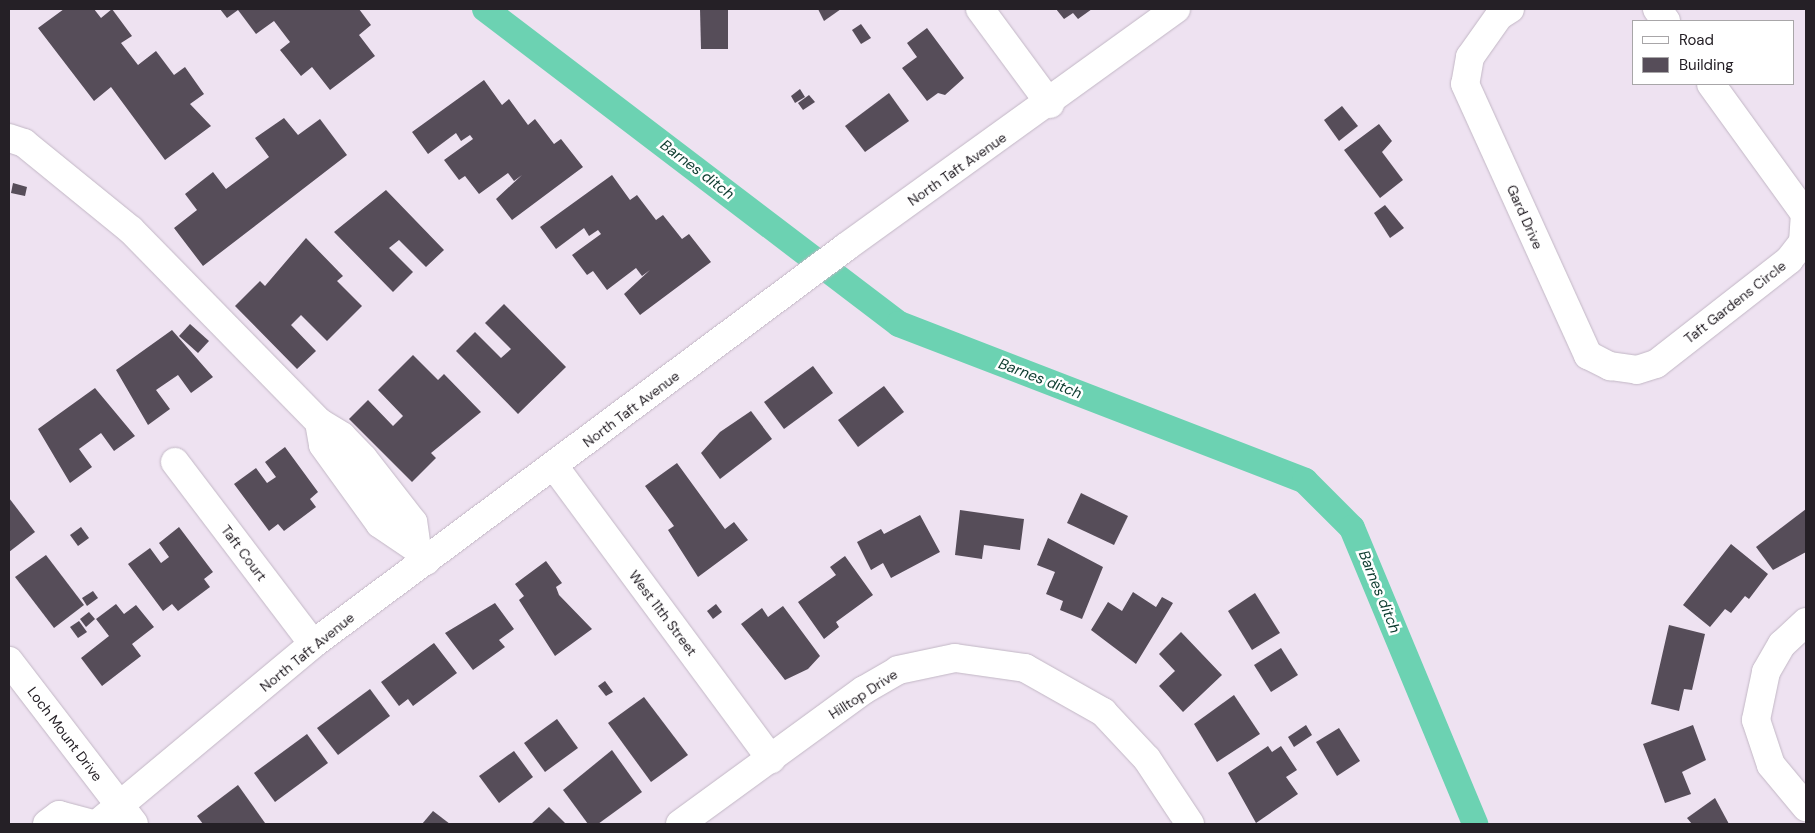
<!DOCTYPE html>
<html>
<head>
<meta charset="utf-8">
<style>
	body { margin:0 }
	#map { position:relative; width:1815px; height:833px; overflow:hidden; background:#eee2f1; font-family:"DM Sans",sans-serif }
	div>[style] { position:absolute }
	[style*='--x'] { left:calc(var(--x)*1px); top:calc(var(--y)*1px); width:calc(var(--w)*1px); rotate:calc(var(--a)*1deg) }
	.canal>* { height:26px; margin:-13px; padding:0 13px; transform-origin:13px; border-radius:13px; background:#6cd2b2 }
	.building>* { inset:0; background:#564d59 }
	.roads { filter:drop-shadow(0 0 1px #c2b7c5) drop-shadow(0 0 1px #c2b7c5) }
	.minor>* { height:28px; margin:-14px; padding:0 14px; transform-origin:14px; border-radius:14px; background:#fff }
	.major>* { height:28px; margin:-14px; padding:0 14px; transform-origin:14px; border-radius:14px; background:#fff }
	span { translate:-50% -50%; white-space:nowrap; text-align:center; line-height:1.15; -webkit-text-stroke:5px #fff; paint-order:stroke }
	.street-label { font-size:14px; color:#252026 }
	.water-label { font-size:15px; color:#0c3b2e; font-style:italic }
	.frame { position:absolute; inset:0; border:10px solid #252026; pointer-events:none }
	.legend { position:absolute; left:1632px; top:20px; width:162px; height:65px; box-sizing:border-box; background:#fff; border:1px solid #a8a6a8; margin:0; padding:6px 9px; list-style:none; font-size:15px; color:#252026 }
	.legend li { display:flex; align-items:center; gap:10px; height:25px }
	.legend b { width:25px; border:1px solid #a8a6a8 }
</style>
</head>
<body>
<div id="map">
	<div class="canal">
		<i style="--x:485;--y:9;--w:520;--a:37.27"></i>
		<i style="--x:899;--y:324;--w:435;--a:21.1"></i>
		<i style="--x:1305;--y:481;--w:66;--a:45"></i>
		<i style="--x:1352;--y:528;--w:321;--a:67.4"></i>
	</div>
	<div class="building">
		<i style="clip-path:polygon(64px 9px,94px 9px,101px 18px,112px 9px,132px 36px,121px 43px,138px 65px,156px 51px,174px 75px,185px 67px,204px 94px,190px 104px,211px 126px,165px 160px,111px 87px,94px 101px,38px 28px)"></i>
		<i style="clip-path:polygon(220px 9px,359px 9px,371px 25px,359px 35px,375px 56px,330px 90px,312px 67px,301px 76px,280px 50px,290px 42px,274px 21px,256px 34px,238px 10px,227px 18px)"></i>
		<i style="clip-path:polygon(700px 9px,728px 9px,728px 49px,701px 49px)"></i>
		<i style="clip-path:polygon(818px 9px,841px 9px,824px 21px)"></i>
		<i style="clip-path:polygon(1056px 9px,1092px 9px,1078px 19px,1073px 13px,1064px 19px)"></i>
		<i style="clip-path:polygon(861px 24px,871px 38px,861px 44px,852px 30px)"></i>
		<i style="clip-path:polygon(927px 28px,964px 78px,945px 95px,938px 93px,927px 101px,902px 68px,917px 57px,907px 43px)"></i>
		<i style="clip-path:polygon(484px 80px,502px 105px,509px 99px,528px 125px,535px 119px,554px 144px,561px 139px,583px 167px,512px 220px,496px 199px,522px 175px,514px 181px,508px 173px,479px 194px,465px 176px,459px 180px,444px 160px,473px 139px,470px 135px,461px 141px,456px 133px,428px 154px,412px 132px)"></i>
		<i style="clip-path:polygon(800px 89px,805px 97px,795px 103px,791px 96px)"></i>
		<i style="clip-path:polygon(889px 93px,909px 121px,865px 152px,845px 126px)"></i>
		<i style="clip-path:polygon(809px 95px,815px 102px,803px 110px,798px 103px)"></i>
		<i style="clip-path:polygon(1342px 106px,1358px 126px,1339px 141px,1324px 120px)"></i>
		<i style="clip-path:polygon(284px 118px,298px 135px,320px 119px,347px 155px,203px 266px,174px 228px,197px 210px,185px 194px,213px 172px,226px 189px,269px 157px,255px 138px)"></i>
		<i style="clip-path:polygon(1379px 124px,1392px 141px,1382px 152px,1403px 180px,1380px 198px,1344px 150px)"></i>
		<i style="clip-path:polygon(612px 175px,630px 200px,637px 195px,656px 220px,663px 215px,682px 239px,689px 234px,711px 262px,640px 315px,624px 294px,650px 270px,642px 276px,636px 268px,607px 290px,593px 271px,587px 275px,572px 255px,601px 234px,598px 230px,589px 236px,584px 228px,556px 249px,540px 227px)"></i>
		<i style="clip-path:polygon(13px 183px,27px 187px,25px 196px,11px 193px)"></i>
		<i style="clip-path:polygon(386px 190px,444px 250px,426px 267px,399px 240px,389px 248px,413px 272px,393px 292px,334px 232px)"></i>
		<i style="clip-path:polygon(1385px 205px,1404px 228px,1390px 238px,1374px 213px)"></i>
		<i style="clip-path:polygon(306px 238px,343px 276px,337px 281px,362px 306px,327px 341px,301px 315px,291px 325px,316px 351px,297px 369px,235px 306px,260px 281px,265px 286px)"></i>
		<i style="clip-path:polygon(504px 304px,566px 367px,518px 414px,456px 351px,475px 332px,501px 358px,511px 349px,485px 323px)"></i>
		<i style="clip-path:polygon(190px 324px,209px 341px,198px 353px,179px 336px)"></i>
		<i style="clip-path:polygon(172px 330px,213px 377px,191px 393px,178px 375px,156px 390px,170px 409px,148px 425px,116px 370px)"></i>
		<i style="clip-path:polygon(413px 355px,438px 380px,444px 374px,481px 412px,431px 453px,436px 458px,412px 482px,349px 419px,368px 400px,393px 426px,403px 416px,378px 390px)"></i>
		<i style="clip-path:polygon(813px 366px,833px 393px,784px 429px,764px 402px)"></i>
		<i style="clip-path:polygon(884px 386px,904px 412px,858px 447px,838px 420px)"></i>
		<i style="clip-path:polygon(95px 388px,135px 436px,114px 451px,101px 433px,79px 449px,92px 467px,70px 483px,38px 429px)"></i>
		<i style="clip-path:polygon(751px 411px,772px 439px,720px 479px,701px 453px,720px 432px)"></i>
		<i style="clip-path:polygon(285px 447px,318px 492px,310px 499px,316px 507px,284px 531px,278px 524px,269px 531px,234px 484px,256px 468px,267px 483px,276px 477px,265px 462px)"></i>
		<i style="clip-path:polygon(677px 463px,725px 529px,734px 522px,748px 540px,698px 577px,668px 530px,674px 526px,645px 486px)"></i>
		<i style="clip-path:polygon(1081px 493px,1128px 516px,1114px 545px,1067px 523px)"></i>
		<i style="clip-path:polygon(9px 498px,35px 532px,9px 552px)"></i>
		<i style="clip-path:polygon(1806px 509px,1806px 552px,1773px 570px,1756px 547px)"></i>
		<i style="clip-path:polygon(960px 510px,1024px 519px,1020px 550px,984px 545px,982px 559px,955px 555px)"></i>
		<i style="clip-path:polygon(920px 515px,940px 552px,891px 578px,883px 563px,871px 570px,857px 542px,881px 529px,884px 534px)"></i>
		<i style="clip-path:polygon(81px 527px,89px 538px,78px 546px,70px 535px)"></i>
		<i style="clip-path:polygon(179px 527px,213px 572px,204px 579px,210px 587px,178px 611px,172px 604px,163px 611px,128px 564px,150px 548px,161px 563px,169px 557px,159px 543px)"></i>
		<i style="clip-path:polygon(1048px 538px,1103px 567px,1082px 619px,1060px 610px,1063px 601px,1046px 594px,1055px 572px,1037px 565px)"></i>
		<i style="clip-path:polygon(1731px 544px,1768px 574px,1749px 599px,1745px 596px,1731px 613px,1725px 609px,1710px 627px,1683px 605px)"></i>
		<i style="clip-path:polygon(46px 555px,84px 605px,54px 628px,15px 577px)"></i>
		<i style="clip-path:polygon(845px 556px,873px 595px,836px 622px,839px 627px,824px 639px,798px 602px,836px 575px,830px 567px)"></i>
		<i style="clip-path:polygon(546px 561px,562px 583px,556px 587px,559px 595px,592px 629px,555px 656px,519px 600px,524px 596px,515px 584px)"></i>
		<i style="clip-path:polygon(93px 591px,98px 598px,87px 606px,82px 598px)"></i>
		<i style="clip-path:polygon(1133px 592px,1156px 607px,1162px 597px,1173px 603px,1136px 664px,1091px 630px,1108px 602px,1122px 611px)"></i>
		<i style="clip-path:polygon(1255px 593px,1280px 633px,1252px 650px,1228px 611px)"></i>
		<i style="clip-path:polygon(495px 603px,514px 629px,499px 640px,505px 647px,473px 670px,445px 633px)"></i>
		<i style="clip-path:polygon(116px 604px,124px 614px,136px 605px,154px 627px,132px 644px,141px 656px,102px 686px,81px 658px,109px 636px,96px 619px)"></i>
		<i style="clip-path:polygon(716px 604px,722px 612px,713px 619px,707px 611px)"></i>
		<i style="clip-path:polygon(783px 606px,820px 656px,808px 669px,785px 680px,741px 624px,762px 608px,768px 617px)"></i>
		<i style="clip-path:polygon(89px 612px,95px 619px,86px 627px,80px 619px)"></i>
		<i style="clip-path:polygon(79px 621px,87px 632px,78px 638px,70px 627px)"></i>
		<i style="clip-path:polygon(1669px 625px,1705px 634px,1692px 690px,1684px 689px,1679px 711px,1651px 704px)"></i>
		<i style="clip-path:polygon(1181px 632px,1222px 675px,1183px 712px,1159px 686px,1175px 671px,1159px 654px)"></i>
		<i style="clip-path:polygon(434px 643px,457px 673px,413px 706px,408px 699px,399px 706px,381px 682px)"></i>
		<i style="clip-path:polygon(1281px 648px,1298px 675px,1271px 692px,1254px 665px)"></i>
		<i style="clip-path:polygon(605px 681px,613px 692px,606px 696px,598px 686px)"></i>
		<i style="clip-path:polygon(370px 689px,390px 716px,338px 755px,317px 728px)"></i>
		<i style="clip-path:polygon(1234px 695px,1260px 734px,1217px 762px,1194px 724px)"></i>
		<i style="clip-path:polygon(644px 697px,688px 755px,651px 782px,608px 723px)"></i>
		<i style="clip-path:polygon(557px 719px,578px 748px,545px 772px,524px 743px)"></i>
		<i style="clip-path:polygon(1306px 725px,1312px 735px,1294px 747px,1288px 737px)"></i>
		<i style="clip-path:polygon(1693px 725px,1706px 760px,1682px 772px,1691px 794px,1665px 803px,1643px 744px)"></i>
		<i style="clip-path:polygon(1339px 728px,1360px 761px,1337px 776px,1316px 742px)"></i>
		<i style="clip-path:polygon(307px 734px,328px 763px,275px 802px,254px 773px)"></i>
		<i style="clip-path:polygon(1268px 746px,1272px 752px,1281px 746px,1297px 770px,1286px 777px,1298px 794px,1256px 823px,1228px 773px)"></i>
		<i style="clip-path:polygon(612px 750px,642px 792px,598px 824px,588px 824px,563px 790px)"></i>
		<i style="clip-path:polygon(514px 751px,533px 777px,499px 803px,479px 776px)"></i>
		<i style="clip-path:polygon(238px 785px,265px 823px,203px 824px,197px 816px)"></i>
		<i style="clip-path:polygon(1715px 798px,1729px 824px,1692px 824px,1687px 818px)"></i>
		<i style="clip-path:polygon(549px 807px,566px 824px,531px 824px)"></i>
		<i style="clip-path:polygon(433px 811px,450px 824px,422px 824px)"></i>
	</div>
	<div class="roads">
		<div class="minor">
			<i style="--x:980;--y:9;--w:118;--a:53.6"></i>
			<i style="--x:1510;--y:9;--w:13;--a:148"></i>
			<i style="--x:1499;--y:16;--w:50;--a:125.3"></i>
			<i style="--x:1470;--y:57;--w:27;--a:100"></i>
			<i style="--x:1465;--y:84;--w:298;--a:65.6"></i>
			<i style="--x:1588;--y:355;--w:25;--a:27"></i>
			<i style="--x:1610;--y:366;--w:27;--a:8"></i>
			<i style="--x:1637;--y:370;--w:20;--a:-18"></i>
			<i style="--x:1656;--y:364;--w:169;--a:-38"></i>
			<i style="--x:1789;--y:260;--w:23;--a:-52"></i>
			<i style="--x:1803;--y:242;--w:28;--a:-86"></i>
			<i style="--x:1805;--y:214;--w:160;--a:-125.9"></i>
			<i style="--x:1657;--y:9;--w:15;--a:53"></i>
			<i style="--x:9;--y:138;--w:16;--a:18"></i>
			<i style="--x:24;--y:143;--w:138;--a:39.1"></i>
			<i style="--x:131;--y:230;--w:269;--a:45.6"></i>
			<i style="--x:175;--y:462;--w:228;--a:52.8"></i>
			<i style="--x:554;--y:466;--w:365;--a:53.5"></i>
			<i style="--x:417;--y:549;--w:27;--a:-98"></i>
			<i style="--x:413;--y:522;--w:81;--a:-128"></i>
			<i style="--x:363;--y:458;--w:30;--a:-134"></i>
			<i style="--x:342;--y:436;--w:27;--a:-149"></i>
			<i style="--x:319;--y:422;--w:23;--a:80"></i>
			<i style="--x:323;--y:445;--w:97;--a:54.2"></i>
			<i style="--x:380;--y:524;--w:45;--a:34"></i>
			<i style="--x:417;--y:549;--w:15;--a:53"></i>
			<i style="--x:1806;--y:622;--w:33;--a:137"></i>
			<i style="--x:1782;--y:644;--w:32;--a:120"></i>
			<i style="--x:1766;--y:672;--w:49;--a:101.8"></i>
			<i style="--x:1756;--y:720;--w:47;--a:71.6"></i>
			<i style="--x:1771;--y:765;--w:55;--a:50.2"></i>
			<i style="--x:9;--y:661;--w:205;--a:52.5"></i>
			<i style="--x:680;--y:824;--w:228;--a:-36.1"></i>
			<i style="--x:864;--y:690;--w:39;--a:-30"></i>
			<i style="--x:898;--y:670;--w:58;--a:-11.9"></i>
			<i style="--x:955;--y:658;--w:71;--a:8.1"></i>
			<i style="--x:1025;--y:668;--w:90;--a:29.4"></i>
			<i style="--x:1103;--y:712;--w:64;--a:46.9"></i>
			<i style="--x:1147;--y:759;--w:78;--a:56.5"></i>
		</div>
		<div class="major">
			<i style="--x:47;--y:824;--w:15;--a:-37"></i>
			<i style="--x:59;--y:815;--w:34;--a:15"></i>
			<i style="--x:97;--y:824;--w:281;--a:-39.8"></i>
			<i style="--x:313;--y:644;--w:665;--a:-36.68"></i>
			<i style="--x:846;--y:247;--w:407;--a:-35.8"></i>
		</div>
	</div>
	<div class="street-label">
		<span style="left:957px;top:169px;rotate:-35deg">North Taft Avenue</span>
		<span style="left:1525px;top:217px;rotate:66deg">Gard Drive</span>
		<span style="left:1735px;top:302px;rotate:-38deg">Taft Gardens Circle</span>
		<span style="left:631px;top:409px;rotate:-37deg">North Taft Avenue</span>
		<span style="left:244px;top:553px;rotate:53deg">Taft Court</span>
		<span style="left:663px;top:613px;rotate:53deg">West 11th Street</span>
		<span style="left:307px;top:652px;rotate:-39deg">North Taft Avenue</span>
		<span style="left:863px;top:694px;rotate:-33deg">Hilltop Drive</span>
		<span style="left:65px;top:734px;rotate:53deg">Loch Mount Drive</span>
	</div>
	<div class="water-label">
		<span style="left:697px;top:170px;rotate:37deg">Barnes ditch</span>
		<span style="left:1040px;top:379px;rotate:21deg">Barnes ditch</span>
		<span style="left:1379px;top:592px;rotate:68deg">Barnes ditch</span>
	</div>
	<div class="frame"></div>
	<ul class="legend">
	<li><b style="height:6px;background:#fff"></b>Road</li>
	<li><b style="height:14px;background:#564d59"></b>Building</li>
	</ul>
</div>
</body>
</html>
